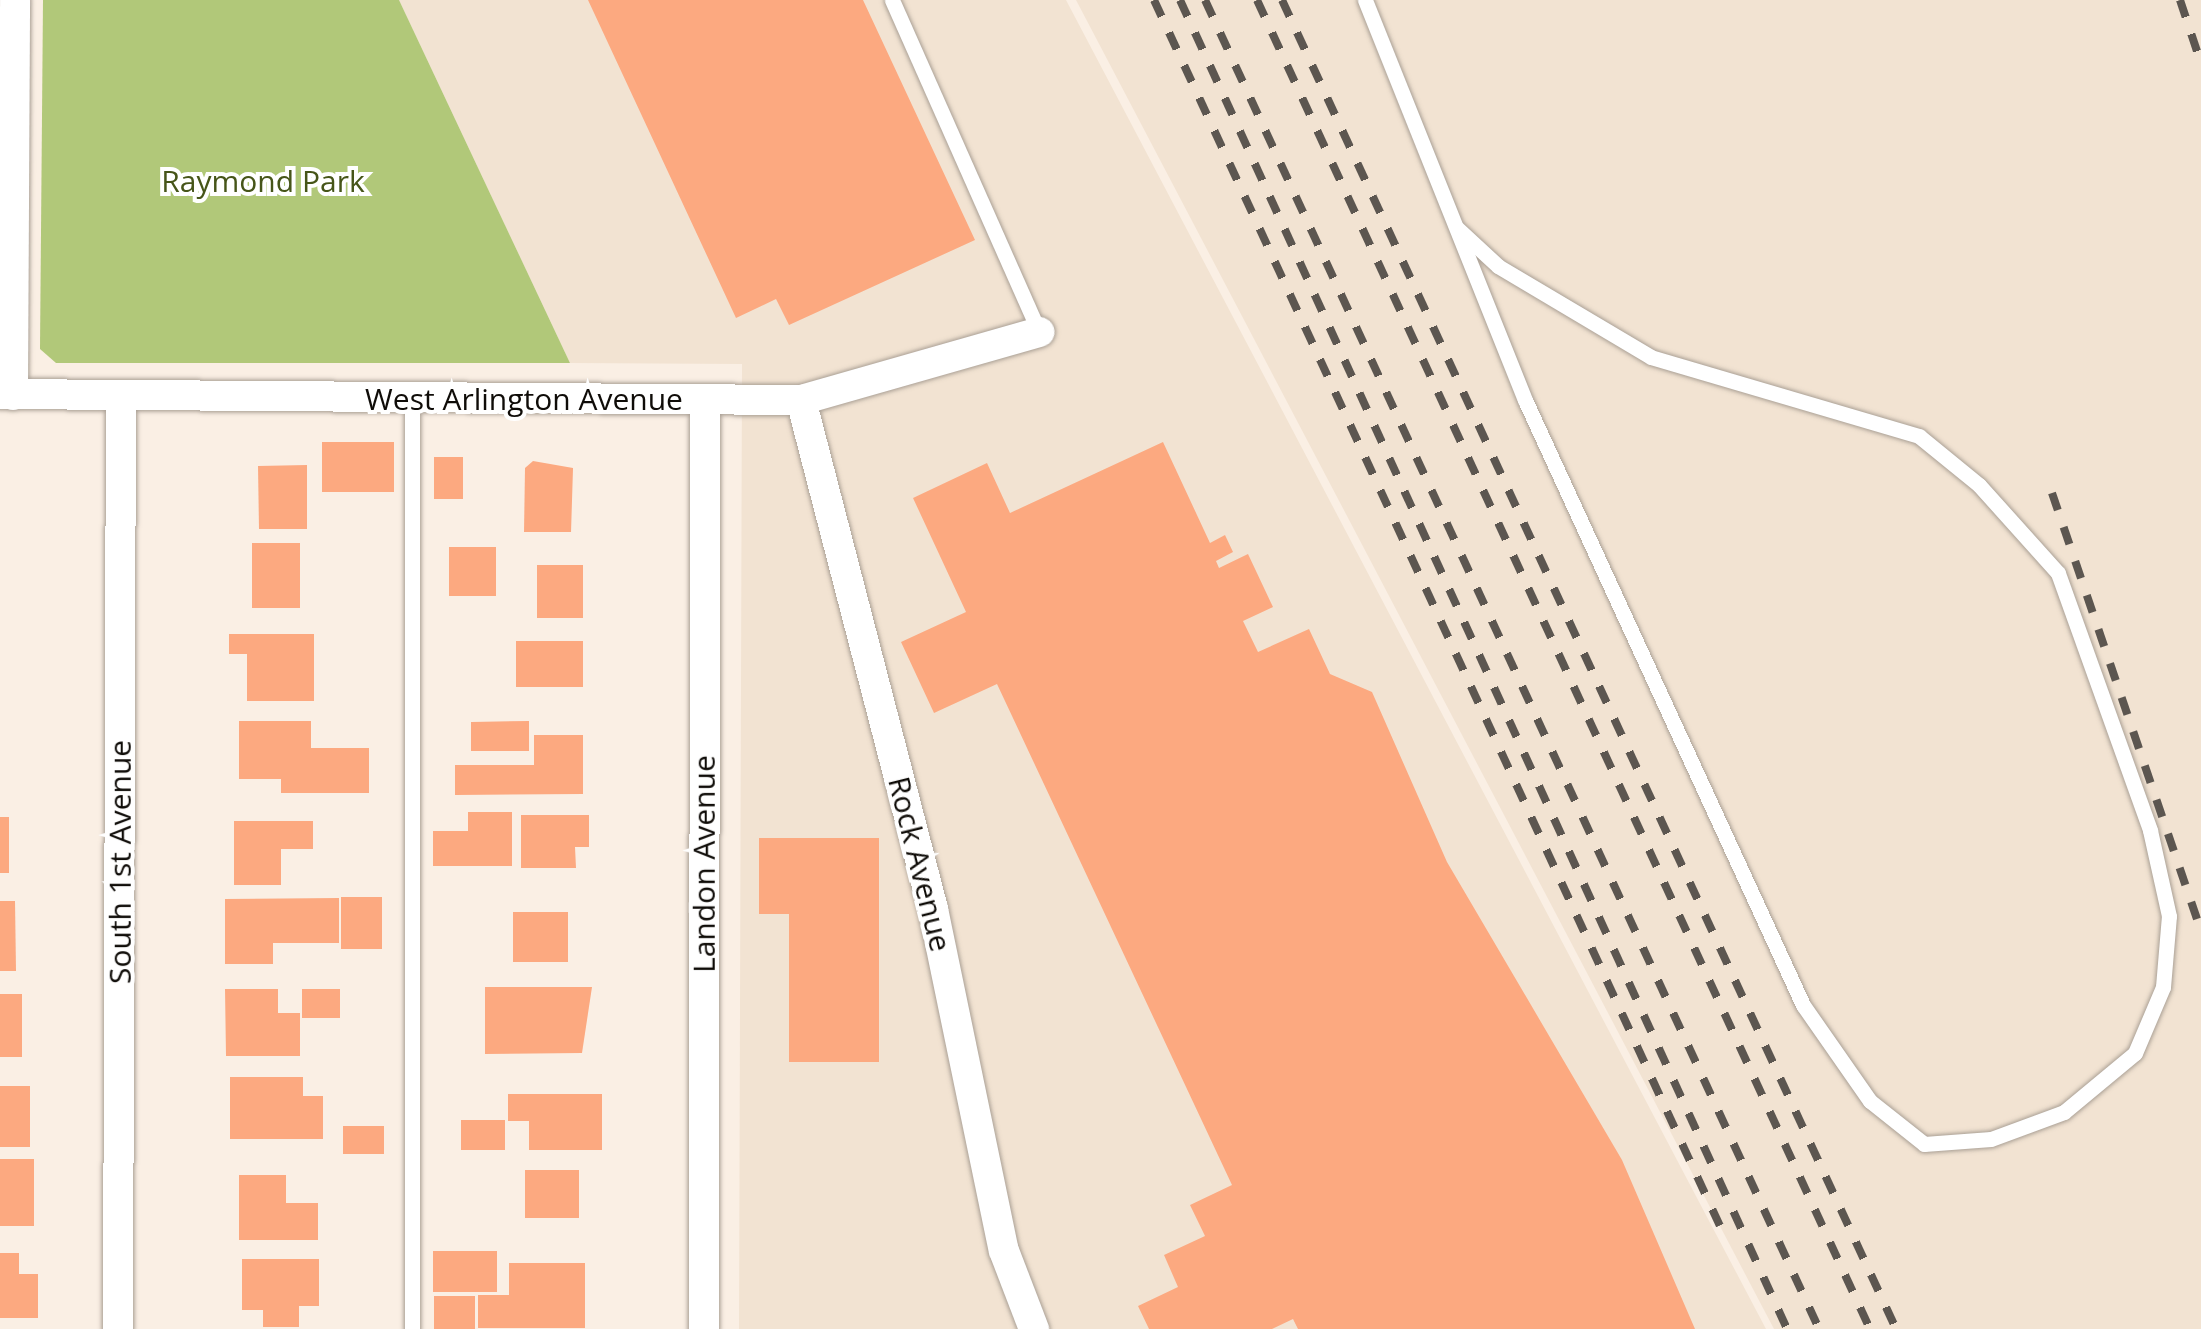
<!DOCTYPE html>
<html>
<head>
<meta charset="utf-8">
<style>
	body { margin:0 }
	#map { position:relative; width:2201px; height:1329px; overflow:hidden; background:#faefe4; font-family:"Open Sans",sans-serif }
	div>[style] { position:absolute }
	[style*='--x'] { left:calc(var(--x)*1px); top:calc(var(--y)*1px); width:calc(var(--w)*1px); rotate:calc(var(--a)*1deg) }
	.built>* { inset:0; background:#f2e3d2 }
	.green>* { inset:0; background:#b1c879 }
	.building>* { inset:0; background:#fca980 }
	.roads { filter:drop-shadow(0 0 2px #aaa095) drop-shadow(0 0 2px #aaa095) }
	.service>* { height:15px; margin:-7.5px; padding:0 7.5px; transform-origin:7.5px; border-radius:7.5px; background:#fff }
	.minor>* { height:30px; margin:-15px; padding:0 15px; transform-origin:15px; border-radius:15px; background:#fff }
	.rail>* { height:8px; margin-top:-4px; transform-origin:0; background:repeating-linear-gradient(90deg,#5c5650 0 18px,transparent 0 36px) }
	span { translate:-50% -50%; white-space:nowrap; text-align:center; line-height:1.15; -webkit-text-stroke:8px #fff; paint-order:stroke }
	.park-label { font-size:30px; color:#465519 }
	.street-label { font-size:30px; color:#0f0c08 }
</style>
</head>
<body>
<div id="map">
	<div class="built">
		<i style="clip-path:polygon(399px 0,1066px 0,1766px 1329px,739px 1329px,742px 364px,570px 363px)"></i>
		<i style="clip-path:polygon(1076px 0,2201px 0,2201px 1329px,1774px 1329px)"></i>
	</div>
	<div class="green">
		<i style="clip-path:polygon(43px 0,399px 0,570px 363px,56px 363px,40px 349px)"></i>
	</div>
	<div class="building">
		<i style="clip-path:polygon(588px 0,863px 0,975px 240px,789px 325px,776px 299px,736px 318px)"></i>
		<i style="clip-path:polygon(322px 442px,394px 442px,394px 492px,322px 492px)"></i>
		<i style="clip-path:polygon(1163px 442px,1210px 543px,1225px 535px,1233px 552px,1216px 561px,1219px 568px,1248px 554px,1273px 607px,1243px 621px,1258px 652px,1309px 629px,1330px 674px,1372px 692px,1447px 862px,1622px 1160px,1695px 1329px,1298px 1329px,1293px 1319px,1272px 1329px,1149px 1329px,1138px 1306px,1178px 1287px,1164px 1255px,1205px 1236px,1190px 1205px,1232px 1185px,997px 684px,934px 713px,901px 642px,966px 612px,913px 498px,987px 463px,1010px 513px)"></i>
		<i style="clip-path:polygon(434px 457px,463px 457px,463px 499px,434px 499px)"></i>
		<i style="clip-path:polygon(533px 461px,573px 468px,571px 532px,524px 532px,525px 468px)"></i>
		<i style="clip-path:polygon(307px 465px,307px 529px,259px 529px,258px 466px)"></i>
		<i style="clip-path:polygon(252px 543px,300px 543px,300px 608px,252px 608px)"></i>
		<i style="clip-path:polygon(449px 547px,496px 547px,496px 596px,449px 596px)"></i>
		<i style="clip-path:polygon(537px 565px,583px 565px,583px 618px,537px 618px)"></i>
		<i style="clip-path:polygon(229px 634px,314px 634px,314px 701px,247px 701px,247px 654px,229px 654px)"></i>
		<i style="clip-path:polygon(516px 641px,583px 641px,583px 687px,516px 687px)"></i>
		<i style="clip-path:polygon(239px 721px,311px 721px,311px 748px,369px 748px,369px 793px,281px 793px,281px 779px,239px 779px)"></i>
		<i style="clip-path:polygon(529px 721px,529px 751px,471px 751px,471px 722px)"></i>
		<i style="clip-path:polygon(534px 735px,583px 735px,583px 794px,455px 795px,455px 765px,534px 765px)"></i>
		<i style="clip-path:polygon(468px 812px,512px 812px,512px 866px,433px 866px,433px 831px,468px 831px)"></i>
		<i style="clip-path:polygon(521px 815px,589px 815px,589px 847px,575px 847px,576px 868px,521px 868px)"></i>
		<i style="clip-path:polygon(0 817px,9px 817px,9px 873px,0 873px)"></i>
		<i style="clip-path:polygon(234px 821px,313px 821px,313px 849px,281px 849px,281px 885px,234px 885px)"></i>
		<i style="clip-path:polygon(759px 838px,879px 838px,879px 1062px,789px 1062px,789px 914px,759px 914px)"></i>
		<i style="clip-path:polygon(341px 897px,382px 897px,382px 949px,341px 949px)"></i>
		<i style="clip-path:polygon(339px 898px,339px 943px,273px 943px,273px 964px,225px 964px,225px 899px)"></i>
		<i style="clip-path:polygon(0 901px,15px 901px,16px 971px,0 971px)"></i>
		<i style="clip-path:polygon(513px 912px,568px 912px,568px 962px,513px 962px)"></i>
		<i style="clip-path:polygon(485px 987px,592px 987px,582px 1053px,485px 1054px)"></i>
		<i style="clip-path:polygon(225px 989px,278px 989px,278px 1013px,300px 1013px,300px 1056px,226px 1056px)"></i>
		<i style="clip-path:polygon(302px 989px,340px 989px,340px 1018px,302px 1018px)"></i>
		<i style="clip-path:polygon(0 994px,22px 994px,22px 1057px,0 1057px)"></i>
		<i style="clip-path:polygon(230px 1077px,303px 1077px,303px 1096px,323px 1096px,323px 1139px,230px 1139px)"></i>
		<i style="clip-path:polygon(0 1086px,30px 1086px,30px 1147px,0 1147px)"></i>
		<i style="clip-path:polygon(508px 1094px,602px 1094px,602px 1150px,529px 1150px,529px 1121px,508px 1121px)"></i>
		<i style="clip-path:polygon(461px 1120px,505px 1120px,505px 1150px,461px 1150px)"></i>
		<i style="clip-path:polygon(343px 1126px,384px 1126px,384px 1154px,343px 1154px)"></i>
		<i style="clip-path:polygon(0 1159px,34px 1159px,34px 1226px,0 1226px)"></i>
		<i style="clip-path:polygon(525px 1170px,579px 1170px,579px 1218px,525px 1218px)"></i>
		<i style="clip-path:polygon(239px 1175px,286px 1175px,286px 1203px,318px 1203px,318px 1240px,239px 1240px)"></i>
		<i style="clip-path:polygon(433px 1251px,497px 1251px,497px 1292px,433px 1292px)"></i>
		<i style="clip-path:polygon(0 1253px,19px 1253px,19px 1274px,38px 1274px,38px 1318px,0 1318px)"></i>
		<i style="clip-path:polygon(242px 1259px,319px 1259px,319px 1306px,299px 1306px,299px 1327px,263px 1327px,263px 1310px,242px 1310px)"></i>
		<i style="clip-path:polygon(509px 1263px,585px 1263px,585px 1328px,478px 1328px,478px 1295px,509px 1295px)"></i>
		<i style="clip-path:polygon(434px 1296px,475px 1296px,475px 1329px,434px 1329px)"></i>
	</div>
	<div class="roads">
		<div class="service">
			<i style="--x:892;--y:0;--w:363;--a:66.1"></i>
			<i style="--x:1365;--y:0;--w:431;--a:68.2"></i>
			<i style="--x:1525;--y:400;--w:666;--a:65.32"></i>
			<i style="--x:1803;--y:1005;--w:117;--a:55.1"></i>
			<i style="--x:1870;--y:1101;--w:69;--a:38.5"></i>
			<i style="--x:1924;--y:1144;--w:67;--a:-4.3"></i>
			<i style="--x:1991;--y:1139;--w:78;--a:-20.3"></i>
			<i style="--x:2064;--y:1112;--w:92;--a:-39.7"></i>
			<i style="--x:2135;--y:1053;--w:72;--a:-67"></i>
			<i style="--x:2163;--y:987;--w:71;--a:-85.2"></i>
			<i style="--x:2169;--y:916;--w:88;--a:-102.5"></i>
			<i style="--x:2150;--y:830;--w:273;--a:-109.7"></i>
			<i style="--x:2058;--y:573;--w:118;--a:-131.9"></i>
			<i style="--x:1979;--y:485;--w:77;--a:-140.8"></i>
			<i style="--x:1919;--y:436;--w:279;--a:-163.6"></i>
			<i style="--x:1651;--y:357;--w:178;--a:-149.3"></i>
			<i style="--x:1498;--y:266;--w:56;--a:-137.2"></i>
			<i style="--x:412;--y:398;--w:931;--a:90"></i>
		</div>
		<div class="minor">
			<i style="--x:0;--y:394;--w:801;--a:0.43"></i>
			<i style="--x:801;--y:400;--w:248;--a:-15.9"></i>
			<i style="--x:13;--y:395;--w:395;--a:-89.7"></i>
			<i style="--x:801;--y:400;--w:526;--a:75.46"></i>
			<i style="--x:933;--y:909;--w:349;--a:78.3"></i>
			<i style="--x:1004;--y:1251;--w:84;--a:69"></i>
			<i style="--x:118;--y:1329;--w:933;--a:-89.82"></i>
			<i style="--x:704;--y:1329;--w:929;--a:-89.94"></i>
		</div>
	</div>
	<div class="rail">
		<i style="--x:1154;--y:0;--w:1350;--a:65.22"></i>
		<i style="--x:1180;--y:0;--w:1461;--a:65.45"></i>
		<i style="--x:1205;--y:0;--w:1464;--a:65.2"></i>
		<i style="--x:1257;--y:0;--w:1464;--a:65.24"></i>
		<i style="--x:1282;--y:0;--w:1464;--a:65.2"></i>
		<i style="--x:2180;--y:0;--w:66;--a:71.6"></i>
		<i style="--x:2052;--y:493;--w:462;--a:71.2"></i>
	</div>
	<div class="park-label">
		<span style="left:263px;top:181px">Raymond Park</span>
	</div>
	<div class="street-label">
		<span style="left:524px;top:399px">West Arlington Avenue</span>
		<span style="left:120px;top:862px;rotate:-90deg">South 1st Avenue</span>
		<span style="left:704px;top:864px;rotate:-90deg">Landon Avenue</span>
		<span style="left:920px;top:864px;rotate:76deg">Rock Avenue</span>
	</div>
</div>
</body>
</html>
